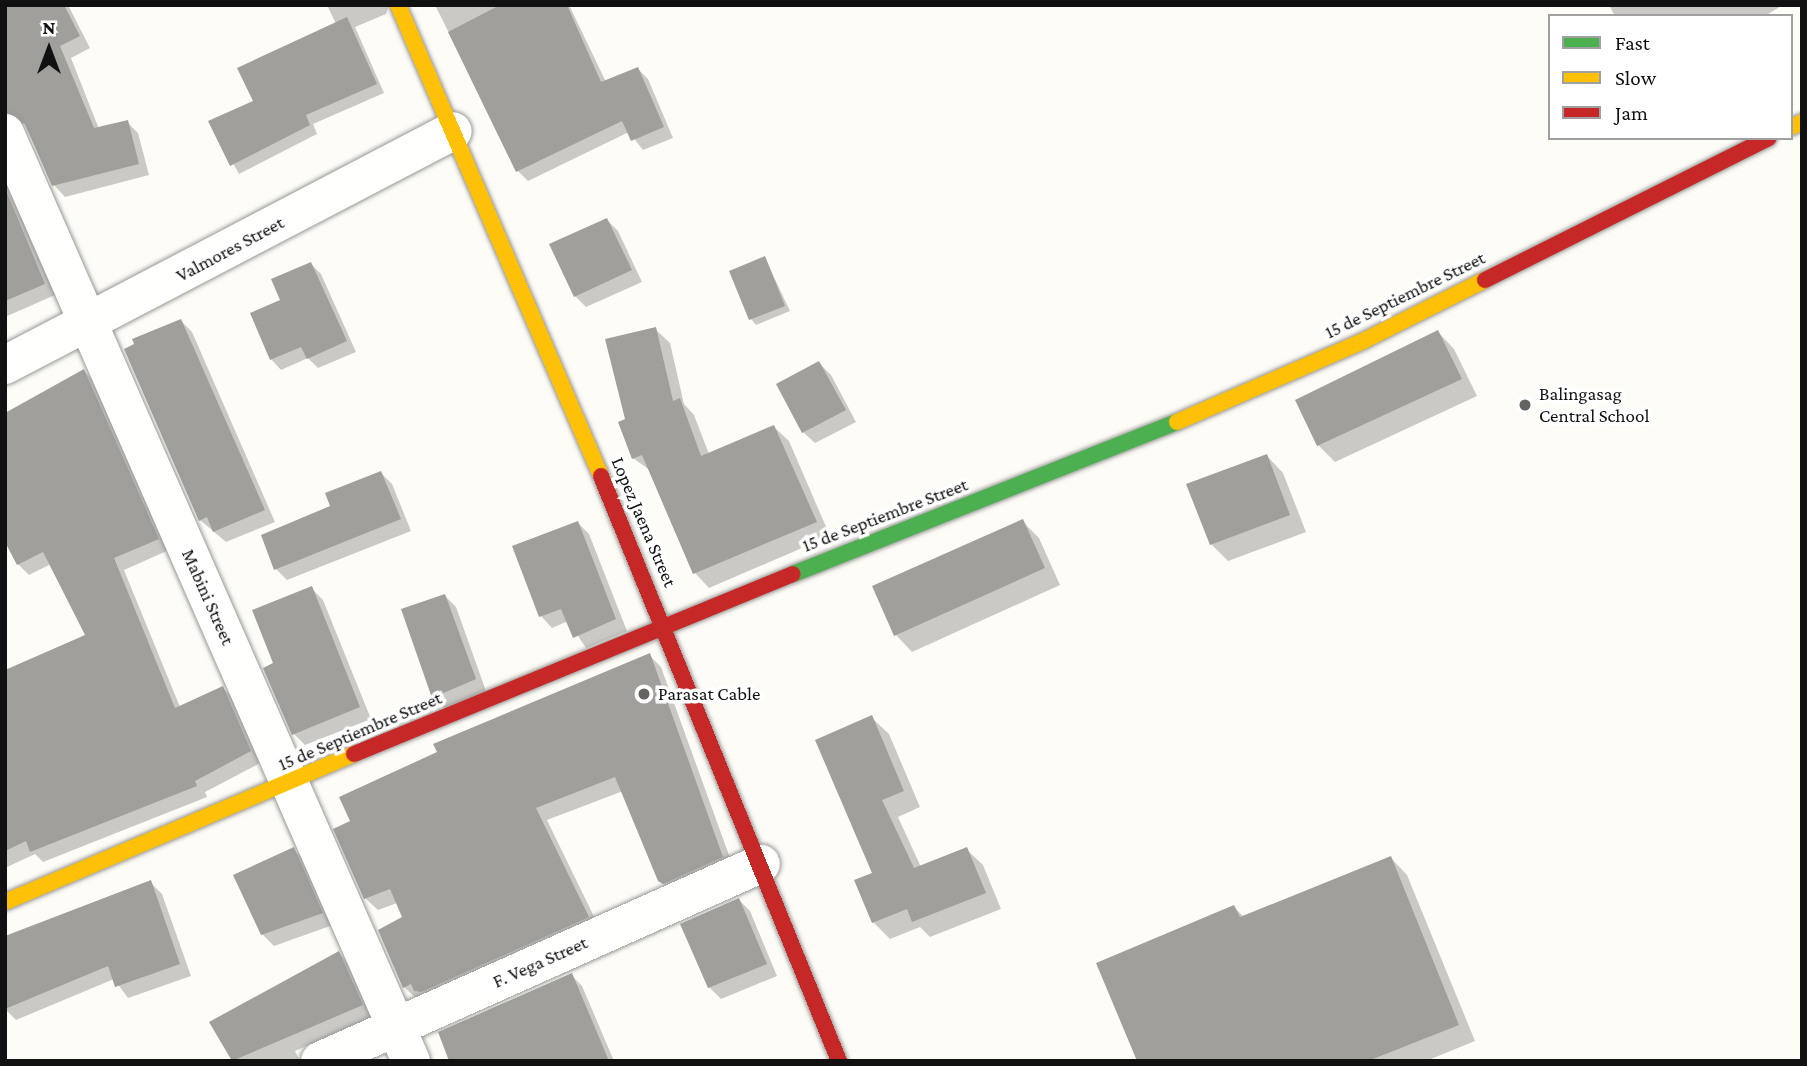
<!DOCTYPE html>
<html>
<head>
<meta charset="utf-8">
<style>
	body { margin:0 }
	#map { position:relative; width:1807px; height:1066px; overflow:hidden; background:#fdfcf7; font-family:"Crimson Pro",serif }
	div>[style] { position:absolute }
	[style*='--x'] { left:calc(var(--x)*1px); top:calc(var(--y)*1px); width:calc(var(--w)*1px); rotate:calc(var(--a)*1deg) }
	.shadow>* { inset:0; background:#0003 }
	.building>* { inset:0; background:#a19f9c }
	.roads { filter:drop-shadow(0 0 2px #979795) drop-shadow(0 0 2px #979795) }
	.street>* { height:38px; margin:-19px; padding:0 19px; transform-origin:19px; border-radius:19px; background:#fffffe }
	.fast>* { height:16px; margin:-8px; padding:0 8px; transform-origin:8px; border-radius:8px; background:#4caf50 }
	.slow>* { height:16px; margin:-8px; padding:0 8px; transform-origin:8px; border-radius:8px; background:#ffc107 }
	.jam>* { height:16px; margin:-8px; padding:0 8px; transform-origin:8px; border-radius:8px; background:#c62828 }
	.dots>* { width:19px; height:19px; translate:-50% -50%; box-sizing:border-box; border:4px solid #fff; border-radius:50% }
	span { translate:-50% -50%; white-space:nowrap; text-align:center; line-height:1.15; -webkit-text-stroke:7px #fff; paint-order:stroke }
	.street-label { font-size:19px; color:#111 }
	.poi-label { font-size:19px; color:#111 }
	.left { translate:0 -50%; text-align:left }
	.frame { position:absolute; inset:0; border:7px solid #111; pointer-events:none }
	.legend { position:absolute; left:1548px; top:14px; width:245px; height:126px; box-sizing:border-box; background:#fff; border:2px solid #a0a0a0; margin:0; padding:9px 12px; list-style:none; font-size:21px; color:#111 }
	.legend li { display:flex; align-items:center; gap:14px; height:35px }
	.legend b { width:35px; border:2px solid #a0a0a0 }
	.north { position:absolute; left:14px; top:14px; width:70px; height:70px; -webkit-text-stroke:5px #fff; paint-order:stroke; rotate:0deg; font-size:19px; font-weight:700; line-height:28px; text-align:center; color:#111 }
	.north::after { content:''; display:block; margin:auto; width:24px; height:32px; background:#111; clip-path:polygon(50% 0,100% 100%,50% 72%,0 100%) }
</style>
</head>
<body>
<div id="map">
	<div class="shadow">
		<i style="clip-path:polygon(5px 5px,68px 5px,90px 48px,71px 58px,99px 129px,127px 122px,138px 133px,149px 175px,65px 197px,54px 185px,24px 124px,5px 128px)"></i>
		<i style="clip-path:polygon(327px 5px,389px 5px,386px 14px,355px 27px,384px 93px,313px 124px,317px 134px,239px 174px,210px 122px,255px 102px,336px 24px)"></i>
		<i style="clip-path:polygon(435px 5px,569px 5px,606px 82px,638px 69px,648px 79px,673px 138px,643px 150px,629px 132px,528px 181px,518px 171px)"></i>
		<i style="clip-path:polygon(1609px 5px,1783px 5px,1765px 16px,1615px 16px)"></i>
		<i style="clip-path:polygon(5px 178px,55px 295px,5px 317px)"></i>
		<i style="clip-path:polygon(607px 220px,618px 231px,642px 282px,586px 307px,575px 296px)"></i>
		<i style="clip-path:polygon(765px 258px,790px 311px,756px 325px,751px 319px)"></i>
		<i style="clip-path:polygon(311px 264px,321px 274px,356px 352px,318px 368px,308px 358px,281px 370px,271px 359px,283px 301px)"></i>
		<i style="clip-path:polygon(181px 321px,192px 332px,275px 522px,226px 542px,200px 520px)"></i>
		<i style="clip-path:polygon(655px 329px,670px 343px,684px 404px,694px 415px,709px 454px,774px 427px,789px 441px,830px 536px,709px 588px,695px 573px,651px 471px,633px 458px,627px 420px)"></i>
		<i style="clip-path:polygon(1438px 332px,1454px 349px,1477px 396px,1335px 462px,1318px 445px,1297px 401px)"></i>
		<i style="clip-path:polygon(819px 363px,831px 375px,856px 422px,815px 443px,803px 432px)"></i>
		<i style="clip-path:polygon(84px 371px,95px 382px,169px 550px,124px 570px,180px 707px,223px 688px,234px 699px,262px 762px,205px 792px,207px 797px,43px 862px,35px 854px,5px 868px,5px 672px,87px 635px,51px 564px,29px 575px,18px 564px)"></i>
		<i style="clip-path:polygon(1267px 456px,1283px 473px,1306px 532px,1228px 561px,1211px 544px)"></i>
		<i style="clip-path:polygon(381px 473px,392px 484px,411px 531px,287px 580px,276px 569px)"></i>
		<i style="clip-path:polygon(1022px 521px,1039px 538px,1060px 585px,912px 652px,896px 635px)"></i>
		<i style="clip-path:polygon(578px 523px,589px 534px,627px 631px,586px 648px,568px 621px,552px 628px,541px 616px)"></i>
		<i style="clip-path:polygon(311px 588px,323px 600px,371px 719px,305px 745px,294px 734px,275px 664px)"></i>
		<i style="clip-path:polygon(445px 596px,456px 607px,486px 691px,444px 708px,433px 697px)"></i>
		<i style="clip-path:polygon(649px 655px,661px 667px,734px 869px,673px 893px,660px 880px,623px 791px,547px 820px,600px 929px,417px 999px,404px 987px,404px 917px,397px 903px,378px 910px,365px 898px)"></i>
		<i style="clip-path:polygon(872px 718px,889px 734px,920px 807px,898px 817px,921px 867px,966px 849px,983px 865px,1001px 909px,930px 937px,920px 927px,890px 939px,873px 922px)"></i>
		<i style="clip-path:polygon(293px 849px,305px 861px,333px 925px,274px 946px,262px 934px)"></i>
		<i style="clip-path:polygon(1391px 858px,1407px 875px,1475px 1041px,1426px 1061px,1139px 1061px,1234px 907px,1244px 917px)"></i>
		<i style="clip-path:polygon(150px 882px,162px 894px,191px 976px,128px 998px,114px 979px,16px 1020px,5px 1009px)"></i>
		<i style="clip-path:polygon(739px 900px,750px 911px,777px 976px,721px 999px,709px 987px)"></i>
		<i style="clip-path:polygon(339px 953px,350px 965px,373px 1017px,295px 1051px,300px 1061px,234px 1061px,212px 1022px)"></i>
		<i style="clip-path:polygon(571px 975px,582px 986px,614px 1061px,451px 1061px)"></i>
	</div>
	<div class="building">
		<i style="clip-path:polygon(5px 5px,64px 5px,80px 36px,60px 46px,94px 128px,128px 120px,139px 164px,52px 186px,25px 124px,5px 111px)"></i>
		<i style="clip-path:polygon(500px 5px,567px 5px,601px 82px,638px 67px,664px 127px,631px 141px,622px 121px,516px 172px,448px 32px)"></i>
		<i style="clip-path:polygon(347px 17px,377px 84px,306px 115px,310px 125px,230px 166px,208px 121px,253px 101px,237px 68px)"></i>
		<i style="clip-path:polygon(5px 188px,45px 284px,5px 301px)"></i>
		<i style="clip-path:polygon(607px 218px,632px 270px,574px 297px,549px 244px)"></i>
		<i style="clip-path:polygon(765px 256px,785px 306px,749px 320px,729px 271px)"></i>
		<i style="clip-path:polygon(311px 262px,347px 341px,307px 359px,301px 347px,270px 360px,250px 313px,280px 300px,271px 279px)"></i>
		<i style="clip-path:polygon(181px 319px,265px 510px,213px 532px,207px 517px,199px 521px,124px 349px,134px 344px,132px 339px)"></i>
		<i style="clip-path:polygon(656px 327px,673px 401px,680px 398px,701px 456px,774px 425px,817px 522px,693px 574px,642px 455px,632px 459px,618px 422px,625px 419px,605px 339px)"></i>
		<i style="clip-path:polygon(1438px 330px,1462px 379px,1317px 446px,1295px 400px)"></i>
		<i style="clip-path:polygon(819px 361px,846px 410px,802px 433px,776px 384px)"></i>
		<i style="clip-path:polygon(84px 369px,159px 539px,114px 558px,175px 708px,223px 686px,251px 751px,195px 781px,197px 786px,30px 852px,26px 841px,5px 851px,5px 670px,85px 635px,43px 552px,17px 565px,5px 542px,5px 413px)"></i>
		<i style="clip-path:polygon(1267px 454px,1290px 515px,1210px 545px,1186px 484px)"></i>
		<i style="clip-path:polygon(381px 471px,401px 519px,274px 570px,261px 535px,330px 506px,325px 493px)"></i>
		<i style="clip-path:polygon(1023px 519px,1045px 568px,894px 636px,872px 586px)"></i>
		<i style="clip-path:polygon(578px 521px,616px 619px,573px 638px,561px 609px,539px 617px,512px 546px)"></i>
		<i style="clip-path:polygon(312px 586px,360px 707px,292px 735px,263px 668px,273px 663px,252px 610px)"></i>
		<i style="clip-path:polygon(445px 594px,476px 679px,432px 698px,401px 609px)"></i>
		<i style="clip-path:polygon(650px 653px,723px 857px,663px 884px,658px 881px,615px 777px,536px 808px,589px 917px,421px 992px,414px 991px,411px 984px,403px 988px,378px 930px,402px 917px,390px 889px,364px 899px,333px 829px,350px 821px,339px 797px,437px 752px,433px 744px)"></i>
		<i style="clip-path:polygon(872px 715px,904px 791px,882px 800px,914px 868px,967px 847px,986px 893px,912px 922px,907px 909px,872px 923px,854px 880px,872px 873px,815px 740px)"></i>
		<i style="clip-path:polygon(294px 847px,323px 913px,261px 935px,233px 875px)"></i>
		<i style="clip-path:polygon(1391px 856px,1459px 1025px,1368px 1061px,1137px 1061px,1096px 963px,1234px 905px,1240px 917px)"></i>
		<i style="clip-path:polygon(151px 880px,180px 964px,115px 987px,108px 966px,5px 1009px,5px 936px)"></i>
		<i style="clip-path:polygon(739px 898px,767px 964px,708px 988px,680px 924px)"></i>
		<i style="clip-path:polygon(339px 951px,363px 1005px,232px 1061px,209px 1022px)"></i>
		<i style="clip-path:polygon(572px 973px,609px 1061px,449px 1061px,438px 1032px)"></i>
	</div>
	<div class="roads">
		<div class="street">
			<i style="--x:5;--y:133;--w:1013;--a:66.37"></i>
			<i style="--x:5;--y:365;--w:505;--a:-27.58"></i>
			<i style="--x:320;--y:1061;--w:483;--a:-24.1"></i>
		</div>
		<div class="fast">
			<i style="--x:793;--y:574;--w:413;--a:-21.6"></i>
		</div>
		<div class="slow">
			<i style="--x:398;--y:5;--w:513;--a:66.68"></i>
			<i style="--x:1791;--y:127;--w:12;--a:-24"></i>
			<i style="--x:1177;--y:422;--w:203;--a:-23.5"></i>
			<i style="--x:1363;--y:341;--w:136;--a:-26.6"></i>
			<i style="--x:5;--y:902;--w:379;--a:-23"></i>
		</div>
		<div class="jam">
			<i style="--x:1485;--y:280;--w:317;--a:-26.6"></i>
			<i style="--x:601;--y:476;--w:632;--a:67.86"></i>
			<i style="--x:354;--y:754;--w:474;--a:-22.3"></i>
		</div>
	</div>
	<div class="dots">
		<i style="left:1525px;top:405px;background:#646362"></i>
		<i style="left:644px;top:694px;background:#646362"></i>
	</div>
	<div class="street-label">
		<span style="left:230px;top:249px;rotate:-28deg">Valmores Street</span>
		<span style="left:1405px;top:295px;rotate:-26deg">15 de Septiembre Street</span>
		<span style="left:885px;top:515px;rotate:-21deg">15 de Septiembre Street</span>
		<span style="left:644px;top:522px;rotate:67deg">Lopez Jaena Street</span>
		<span style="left:208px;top:597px;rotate:66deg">Mabini Street</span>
		<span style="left:360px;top:731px;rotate:-23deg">15 de Septiembre Street</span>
		<span style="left:540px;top:962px;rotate:-24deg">F. Vega Street</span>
	</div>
	<div class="poi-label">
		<span class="left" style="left:1539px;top:405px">Balingasag<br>Central School</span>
		<span class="left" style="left:658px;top:694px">Parasat Cable</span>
	</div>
	<div class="frame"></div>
	<ul class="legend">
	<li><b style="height:9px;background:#4caf50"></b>Fast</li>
	<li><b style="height:9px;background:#ffc107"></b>Slow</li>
	<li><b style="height:9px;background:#c62828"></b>Jam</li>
	</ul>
	<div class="north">N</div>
</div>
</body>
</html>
